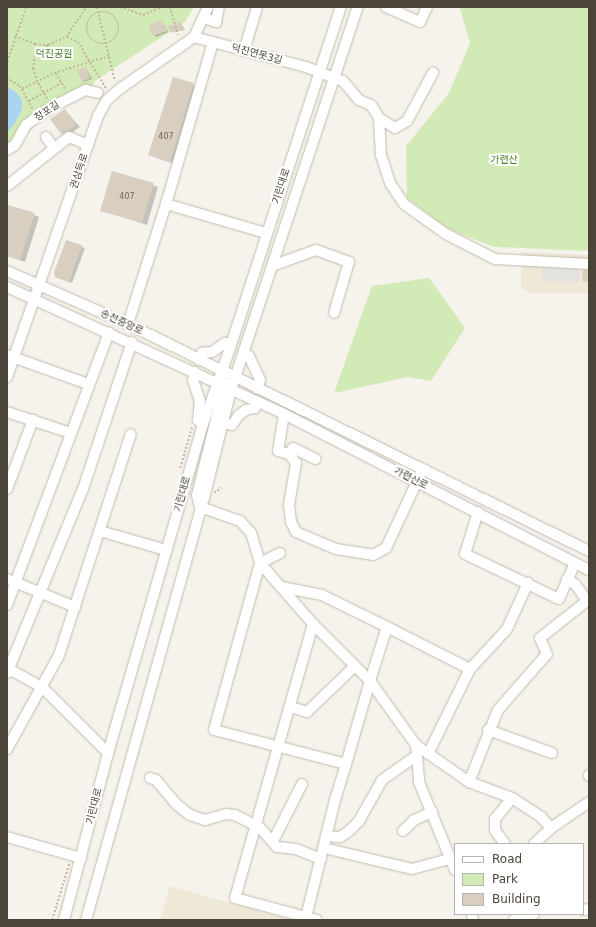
<!DOCTYPE html>
<html>
<head>
<meta charset="utf-8">
<style>
	body { margin:0 }
	#map { position:relative; width:596px; height:927px; overflow:hidden; background:#f6f3ec; font-family:"DejaVu Sans","Noto Sans KR",sans-serif }
	div>[style] { position:absolute }
	[style*='--x'] { left:calc(var(--x)*1px); top:calc(var(--y)*1px); width:calc(var(--w)*1px); rotate:calc(var(--a)*1deg) }
	.education>* { inset:0; background:#efe8d6 }
	.green>* { inset:0; background:#d2eab5 }
	.parking>* { inset:0; background:#e5e3e0 }
	.water>* { inset:0; background:#a9d4f2 }
	.shadow>* { inset:0; background:#0003 }
	.building>* { inset:0; background:#d8cfc1 }
	.path>* { height:1.5px; margin-top:-0.75px; transform-origin:0; background:repeating-linear-gradient(90deg,#c4b79f 0 2px,transparent 0 4px) }
	.path>.ring { margin:-0.75px; padding:0; box-sizing:content-box; background:none; border:1.5px solid #c4b79f; border-radius:50% }
	.roads { filter:drop-shadow(0 0 1px #c2bbae) drop-shadow(0 0 1px #c2bbae) }
	.minor>* { height:10px; margin:-5px; padding:0 5px; transform-origin:5px; border-radius:5px; background:#fff }
	span { translate:-50% -50%; white-space:nowrap; text-align:center; line-height:1.15; -webkit-text-stroke:4px #fff; paint-order:stroke }
	.number-label { font-size:8px; color:#6e675b }
	.number-label span { -webkit-text-stroke-width:0 }
	.park-label { font-size:10px; color:#4a7f2a }
	.street-label { font-size:10px; color:#4b4439 }
	.frame { position:absolute; inset:0; border:8px solid #4b4439; pointer-events:none }
	.legend { position:absolute; left:454px; top:843px; width:130px; height:72px; box-sizing:border-box; background:#fff; border:1px solid #b7b4b0; margin:0; padding:5px 7px; list-style:none; font-size:12px; color:#4b4439 }
	.legend li { display:flex; align-items:center; gap:8px; height:20px }
	.legend b { width:20px; border:1px solid #b7b4b0 }
</style>
</head>
<body>
<div id="map">
	<div class="education">
		<i style="clip-path:polygon(521px 252px,589px 255px,589px 295px,582px 293px,530px 293px,521px 287px)"></i>
		<i style="clip-path:polygon(170px 886px,291px 920px,160px 920px)"></i>
	</div>
	<div class="green">
		<i style="clip-path:polygon(7px 7px,194px 7px,185px 22px,96px 80px,87px 92px,72px 98px,43px 118px,7px 152px)"></i>
		<i style="clip-path:polygon(462px 7px,589px 7px,589px 251px,494px 247px,448px 229px,407px 198px,406px 146px,449px 93px,470px 43px,460px 9px)"></i>
		<i style="clip-path:polygon(429px 278px,465px 328px,431px 381px,408px 377px,334px 393px,372px 286px)"></i>
	</div>
	<div class="parking">
		<i style="clip-path:polygon(542px 265px,580px 268px,579px 283px,541px 280px)"></i>
	</div>
	<div class="water">
		<i style="clip-path:polygon(7px 87px,17px 93px,22px 101px,22px 109px,15px 123px,7px 133px)"></i>
	</div>
	<div class="shadow">
		<i style="clip-path:polygon(162px 21px,168px 32px,156px 37px,150px 26px)"></i>
		<i style="clip-path:polygon(181px 23px,185px 30px,172px 32px)"></i>
		<i style="clip-path:polygon(86px 68px,92px 79px,84px 82px,83px 81px)"></i>
		<i style="clip-path:polygon(174px 79px,198px 87px,174px 164px,149px 155px)"></i>
		<i style="clip-path:polygon(65px 110px,80px 127px,67px 136px,62px 134px)"></i>
		<i style="clip-path:polygon(113px 172px,158px 187px,147px 225px,101px 210px)"></i>
		<i style="clip-path:polygon(9px 206px,39px 217px,25px 262px,7px 256px)"></i>
		<i style="clip-path:polygon(66px 241px,85px 248px,72px 283px,55px 277px)"></i>
	</div>
	<div class="building">
		<i style="clip-path:polygon(162px 20px,167px 31px,153px 36px,149px 25px)"></i>
		<i style="clip-path:polygon(181px 22px,183px 29px,171px 33px,168px 26px)"></i>
		<i style="clip-path:polygon(86px 67px,90px 78px,82px 82px,77px 70px)"></i>
		<i style="clip-path:polygon(173px 77px,194px 83px,170px 162px,148px 155px)"></i>
		<i style="clip-path:polygon(65px 109px,76px 125px,62px 135px,50px 119px)"></i>
		<i style="clip-path:polygon(112px 171px,154px 183px,142px 223px,100px 211px)"></i>
		<i style="clip-path:polygon(8px 205px,35px 213px,20px 260px,7px 256px)"></i>
		<i style="clip-path:polygon(66px 240px,82px 245px,69px 282px,55px 277px,54px 272px)"></i>
		<i style="clip-path:polygon(583px 270px,589px 270px,589px 282px,582px 281px)"></i>
	</div>
	<div class="path">
		<i style="--x:97;--y:7;--w:76;--a:76.3"></i>
		<i style="--x:120;--y:7;--w:24;--a:19"></i>
		<i style="--x:143;--y:15;--w:21;--a:-23"></i>
		<i style="--x:170;--y:7;--w:29;--a:74"></i>
		<i class="ring" style="left:87px;top:12px;width:30.5px;height:30.5px"></i>
		<i style="--x:15;--y:36;--w:22;--a:22"></i>
		<i style="--x:35;--y:44;--w:13;--a:4"></i>
		<i style="--x:48;--y:45;--w:20;--a:-24"></i>
		<i style="--x:66;--y:37;--w:36;--a:-56"></i>
		<i style="--x:67;--y:37;--w:12;--a:24"></i>
		<i style="--x:78;--y:42;--w:54;--a:58.7"></i>
		<i style="--x:7;--y:62;--w:58;--a:-70.9"></i>
		<i style="--x:56;--y:73;--w:20;--a:60"></i>
		<i style="--x:7;--y:78;--w:15;--a:32"></i>
		<i style="--x:20;--y:86;--w:26;--a:61"></i>
		<i style="--x:22;--y:89;--w:36;--a:-27"></i>
		<i style="--x:54;--y:73;--w:58;--a:-17.2"></i>
		<i style="--x:47;--y:99;--w:20;--a:-120"></i>
		<i style="--x:37;--y:82;--w:14;--a:-107"></i>
		<i style="--x:33;--y:69;--w:12;--a:-85"></i>
		<i style="--x:34;--y:57;--w:18;--a:-41"></i>
		<i style="--x:29;--y:101;--w:38;--a:-29"></i>
		<i style="--x:180;--y:468;--w:43;--a:-73.7"></i>
		<i style="--x:214;--y:493;--w:9;--a:-36"></i>
		<i style="--x:52;--y:920;--w:59;--a:-73.1"></i>
	</div>
	<div class="roads">
		<div class="minor">
			<i style="--x:386;--y:7;--w:37;--a:24"></i>
			<i style="--x:420;--y:22;--w:17;--a:-65"></i>
			<i style="--x:204;--y:18;--w:13;--a:18"></i>
			<i style="--x:216;--y:22;--w:15;--a:-79"></i>
			<i style="--x:194;--y:37;--w:116;--a:15"></i>
			<i style="--x:306;--y:67;--w:40;--a:21"></i>
			<i style="--x:343;--y:81;--w:25;--a:50"></i>
			<i style="--x:359;--y:100;--w:13;--a:23"></i>
			<i style="--x:371;--y:105;--w:15;--a:58"></i>
			<i style="--x:379;--y:118;--w:37;--a:87"></i>
			<i style="--x:381;--y:155;--w:29;--a:72"></i>
			<i style="--x:390;--y:183;--w:25;--a:56"></i>
			<i style="--x:404;--y:204;--w:52;--a:35.5"></i>
			<i style="--x:446;--y:234;--w:55;--a:27"></i>
			<i style="--x:495;--y:259;--w:94;--a:3"></i>
			<i style="--x:244;--y:51;--w:46;--a:-73.5"></i>
			<i style="--x:379;--y:118;--w:19;--a:32"></i>
			<i style="--x:395;--y:128;--w:14;--a:-30"></i>
			<i style="--x:407;--y:121;--w:55;--a:-61.6"></i>
			<i style="--x:46;--y:137;--w:14;--a:54"></i>
			<i style="--x:7;--y:150;--w:9;--a:-32"></i>
			<i style="--x:15;--y:145;--w:23;--a:-61"></i>
			<i style="--x:26;--y:125;--w:32;--a:-35"></i>
			<i style="--x:52;--y:107;--w:38;--a:-27"></i>
			<i style="--x:86;--y:90;--w:12;--a:14"></i>
			<i style="--x:7;--y:186;--w:79;--a:-38.3"></i>
			<i style="--x:69;--y:137;--w:21;--a:23"></i>
			<i style="--x:166;--y:204;--w:104;--a:16.2"></i>
			<i style="--x:272;--y:266;--w:47;--a:-20"></i>
			<i style="--x:316;--y:250;--w:35;--a:20"></i>
			<i style="--x:349;--y:262;--w:53;--a:106.4"></i>
			<i style="--x:7;--y:271;--w:132;--a:23.7"></i>
			<i style="--x:128;--y:324;--w:514;--a:26.22"></i>
			<i style="--x:7;--y:287;--w:305;--a:24.6"></i>
			<i style="--x:284;--y:414;--w:343;--a:27.1"></i>
			<i style="--x:128;--y:324;--w:126;--a:-72.4"></i>
			<i style="--x:166;--y:204;--w:169;--a:-73.8"></i>
			<i style="--x:244;--y:354;--w:5;--a:22"></i>
			<i style="--x:249;--y:356;--w:26;--a:65"></i>
			<i style="--x:260;--y:380;--w:9;--a:111"></i>
			<i style="--x:7;--y:355;--w:86;--a:19.7"></i>
			<i style="--x:199;--y:360;--w:8;--a:-67"></i>
			<i style="--x:202;--y:353;--w:10;--a:-6"></i>
			<i style="--x:212;--y:352;--w:16;--a:-35"></i>
			<i style="--x:225;--y:343;--w:6;--a:9"></i>
			<i style="--x:195;--y:372;--w:8;--a:104"></i>
			<i style="--x:193;--y:380;--w:22;--a:72"></i>
			<i style="--x:200;--y:401;--w:19;--a:96"></i>
			<i style="--x:198;--y:420;--w:6;--a:39"></i>
			<i style="--x:7;--y:377;--w:276;--a:-70.8"></i>
			<i style="--x:98;--y:116;--w:18;--a:-61"></i>
			<i style="--x:107;--y:100;--w:18;--a:-41"></i>
			<i style="--x:121;--y:88;--w:89;--a:-34.9"></i>
			<i style="--x:194;--y:37;--w:33;--a:-65"></i>
			<i style="--x:225;--y:383;--w:115;--a:104"></i>
			<i style="--x:197;--y:495;--w:12;--a:76"></i>
			<i style="--x:200;--y:507;--w:42;--a:19.3"></i>
			<i style="--x:240;--y:521;--w:16;--a:47"></i>
			<i style="--x:251;--y:533;--w:31;--a:73"></i>
			<i style="--x:260;--y:563;--w:32;--a:49"></i>
			<i style="--x:281;--y:587;--w:42;--a:11"></i>
			<i style="--x:322;--y:595;--w:72;--a:26.2"></i>
			<i style="--x:7;--y:412;--w:66;--a:18.4"></i>
			<i style="--x:284;--y:414;--w:37;--a:99"></i>
			<i style="--x:278;--y:451;--w:11;--a:15"></i>
			<i style="--x:289;--y:454;--w:7;--a:-56"></i>
			<i style="--x:293;--y:448;--w:25;--a:26"></i>
			<i style="--x:224;--y:423;--w:8;--a:14"></i>
			<i style="--x:232;--y:425;--w:12;--a:-55"></i>
			<i style="--x:239;--y:415;--w:9;--a:-36"></i>
			<i style="--x:246;--y:410;--w:9;--a:-13"></i>
			<i style="--x:255;--y:408;--w:7;--a:-63"></i>
			<i style="--x:289;--y:454;--w:11;--a:52"></i>
			<i style="--x:296;--y:463;--w:43;--a:99.5"></i>
			<i style="--x:289;--y:505;--w:17;--a:83"></i>
			<i style="--x:291;--y:522;--w:11;--a:63"></i>
			<i style="--x:296;--y:532;--w:43;--a:23"></i>
			<i style="--x:336;--y:549;--w:37;--a:9"></i>
			<i style="--x:373;--y:555;--w:15;--a:-28"></i>
			<i style="--x:386;--y:548;--w:81;--a:-65"></i>
			<i style="--x:7;--y:489;--w:74;--a:-69.4"></i>
			<i style="--x:478;--y:512;--w:44;--a:107.2"></i>
			<i style="--x:465;--y:554;--w:104;--a:25.6"></i>
			<i style="--x:559;--y:599;--w:39;--a:-66"></i>
			<i style="--x:100;--y:531;--w:69;--a:16.1"></i>
			<i style="--x:280;--y:553;--w:22;--a:153"></i>
			<i style="--x:260;--y:563;--w:173;--a:105.4"></i>
			<i style="--x:214;--y:730;--w:136;--a:14.4"></i>
			<i style="--x:7;--y:579;--w:74;--a:22.4"></i>
			<i style="--x:281;--y:587;--w:49;--a:49.1"></i>
			<i style="--x:7;--y:605;--w:291;--a:-69.5"></i>
			<i style="--x:9;--y:669;--w:38;--a:29"></i>
			<i style="--x:42;--y:687;--w:93;--a:45"></i>
			<i style="--x:470;--y:669;--w:93;--a:-153.2"></i>
			<i style="--x:387;--y:627;--w:57;--a:107.5"></i>
			<i style="--x:370;--y:681;--w:86;--a:106.1"></i>
			<i style="--x:346;--y:764;--w:38;--a:107"></i>
			<i style="--x:335;--y:800;--w:121;--a:103.9"></i>
			<i style="--x:306;--y:917;--w:73;--a:-165"></i>
			<i style="--x:235;--y:898;--w:285;--a:-74.1"></i>
			<i style="--x:313;--y:624;--w:81;--a:45"></i>
			<i style="--x:370;--y:681;--w:79;--a:54.3"></i>
			<i style="--x:416;--y:745;--w:65;--a:34.9"></i>
			<i style="--x:469;--y:782;--w:46;--a:20.4"></i>
			<i style="--x:512;--y:798;--w:35;--a:33"></i>
			<i style="--x:541;--y:817;--w:15;--a:48"></i>
			<i style="--x:551;--y:828;--w:46;--a:-34.4"></i>
			<i style="--x:7;--y:673;--w:199;--a:-67.6"></i>
			<i style="--x:83;--y:489;--w:155;--a:-71.6"></i>
			<i style="--x:291;--y:707;--w:17;--a:17"></i>
			<i style="--x:307;--y:712;--w:66;--a:-43.8"></i>
			<i style="--x:488;--y:730;--w:68;--a:19.8"></i>
			<i style="--x:416;--y:745;--w:37;--a:85"></i>
			<i style="--x:419;--y:782;--w:95;--a:67.8"></i>
			<i style="--x:7;--y:749;--w:107;--a:-61"></i>
			<i style="--x:59;--y:655;--w:232;--a:-72"></i>
			<i style="--x:428;--y:754;--w:95;--a:-63.7"></i>
			<i style="--x:470;--y:669;--w:54;--a:-47.2"></i>
			<i style="--x:507;--y:629;--w:51;--a:-65.5"></i>
			<i style="--x:589;--y:775;--w:1;--a:90"></i>
			<i style="--x:150;--y:778;--w:6;--a:18"></i>
			<i style="--x:156;--y:780;--w:31;--a:50"></i>
			<i style="--x:176;--y:804;--w:18;--a:38"></i>
			<i style="--x:190;--y:815;--w:16;--a:18"></i>
			<i style="--x:205;--y:820;--w:22;--a:-16"></i>
			<i style="--x:226;--y:814;--w:9;--a:6"></i>
			<i style="--x:235;--y:815;--w:28;--a:27"></i>
			<i style="--x:260;--y:828;--w:25;--a:48"></i>
			<i style="--x:277;--y:847;--w:19;--a:6"></i>
			<i style="--x:296;--y:849;--w:27;--a:22"></i>
			<i style="--x:469;--y:782;--w:78;--a:-68.1"></i>
			<i style="--x:498;--y:710;--w:74;--a:-48.8"></i>
			<i style="--x:547;--y:654;--w:17;--a:-114"></i>
			<i style="--x:540;--y:638;--w:60;--a:-38.2"></i>
			<i style="--x:587;--y:601;--w:19;--a:-125"></i>
			<i style="--x:576;--y:585;--w:11;--a:-146"></i>
			<i style="--x:403;--y:831;--w:16;--a:-45"></i>
			<i style="--x:414;--y:820;--w:20;--a:-24"></i>
			<i style="--x:326;--y:836;--w:14;--a:4"></i>
			<i style="--x:340;--y:837;--w:9;--a:-32"></i>
			<i style="--x:348;--y:832;--w:16;--a:-45"></i>
			<i style="--x:359;--y:821;--w:47;--a:-60.7"></i>
			<i style="--x:382;--y:780;--w:42;--a:-35.2"></i>
			<i style="--x:7;--y:837;--w:77;--a:15.8"></i>
			<i style="--x:273;--y:841;--w:64;--a:-63"></i>
			<i style="--x:505;--y:844;--w:17;--a:-126"></i>
			<i style="--x:495;--y:830;--w:11;--a:-90"></i>
			<i style="--x:495;--y:819;--w:27;--a:-51"></i>
			<i style="--x:534;--y:844;--w:23;--a:-43"></i>
			<i style="--x:324;--y:848;--w:90;--a:13.4"></i>
			<i style="--x:412;--y:869;--w:39;--a:-15"></i>
			<i style="--x:583;--y:910;--w:6;--a:-9"></i>
			<i style="--x:472;--y:914;--w:6;--a:81"></i>
			<i style="--x:64;--y:920;--w:173;--a:-75.2"></i>
			<i style="--x:108;--y:753;--w:342;--a:-73.9"></i>
			<i style="--x:203;--y:424;--w:81;--a:-70.4"></i>
			<i style="--x:230;--y:348;--w:359;--a:-72"></i>
			<i style="--x:86;--y:920;--w:438;--a:-74.4"></i>
			<i style="--x:204;--y:498;--w:111;--a:-76"></i>
			<i style="--x:231;--y:390;--w:404;--a:-71.7"></i>
			<i style="--x:306;--y:920;--w:3;--a:-90"></i>
			<i style="--x:306;--y:917;--w:11;--a:15"></i>
			<i style="--x:514;--y:920;--w:21;--a:-17"></i>
		</div>
	</div>
	<div class="number-label">
		<span style="left:166px;top:137px">407</span>
		<span style="left:127px;top:197px">407</span>
	</div>
	<div class="park-label">
		<span style="left:54px;top:54px">덕진공원</span>
		<span style="left:504px;top:160px">가련산</span>
	</div>
	<div class="street-label">
		<span style="left:257px;top:54px;rotate:15deg">덕진연못3길</span>
		<span style="left:47px;top:111px;rotate:-33deg">창포길</span>
		<span style="left:79px;top:171px;rotate:-72deg">권삼득로</span>
		<span style="left:281px;top:186px;rotate:-72deg">기린대로</span>
		<span style="left:122px;top:322px;rotate:25deg">송천중앙로</span>
		<span style="left:411px;top:478px;rotate:27deg">가련산로</span>
		<span style="left:182px;top:494px;rotate:-74deg">기린대로</span>
		<span style="left:94px;top:806px;rotate:-76deg">기린대로</span>
	</div>
	<div class="frame"></div>
	<ul class="legend">
	<li><b style="height:5px;background:#fff"></b>Road</li>
	<li><b style="height:11px;background:#d2eab5"></b>Park</li>
	<li><b style="height:11px;background:#d8cfc1"></b>Building</li>
	</ul>
</div>
</body>
</html>
